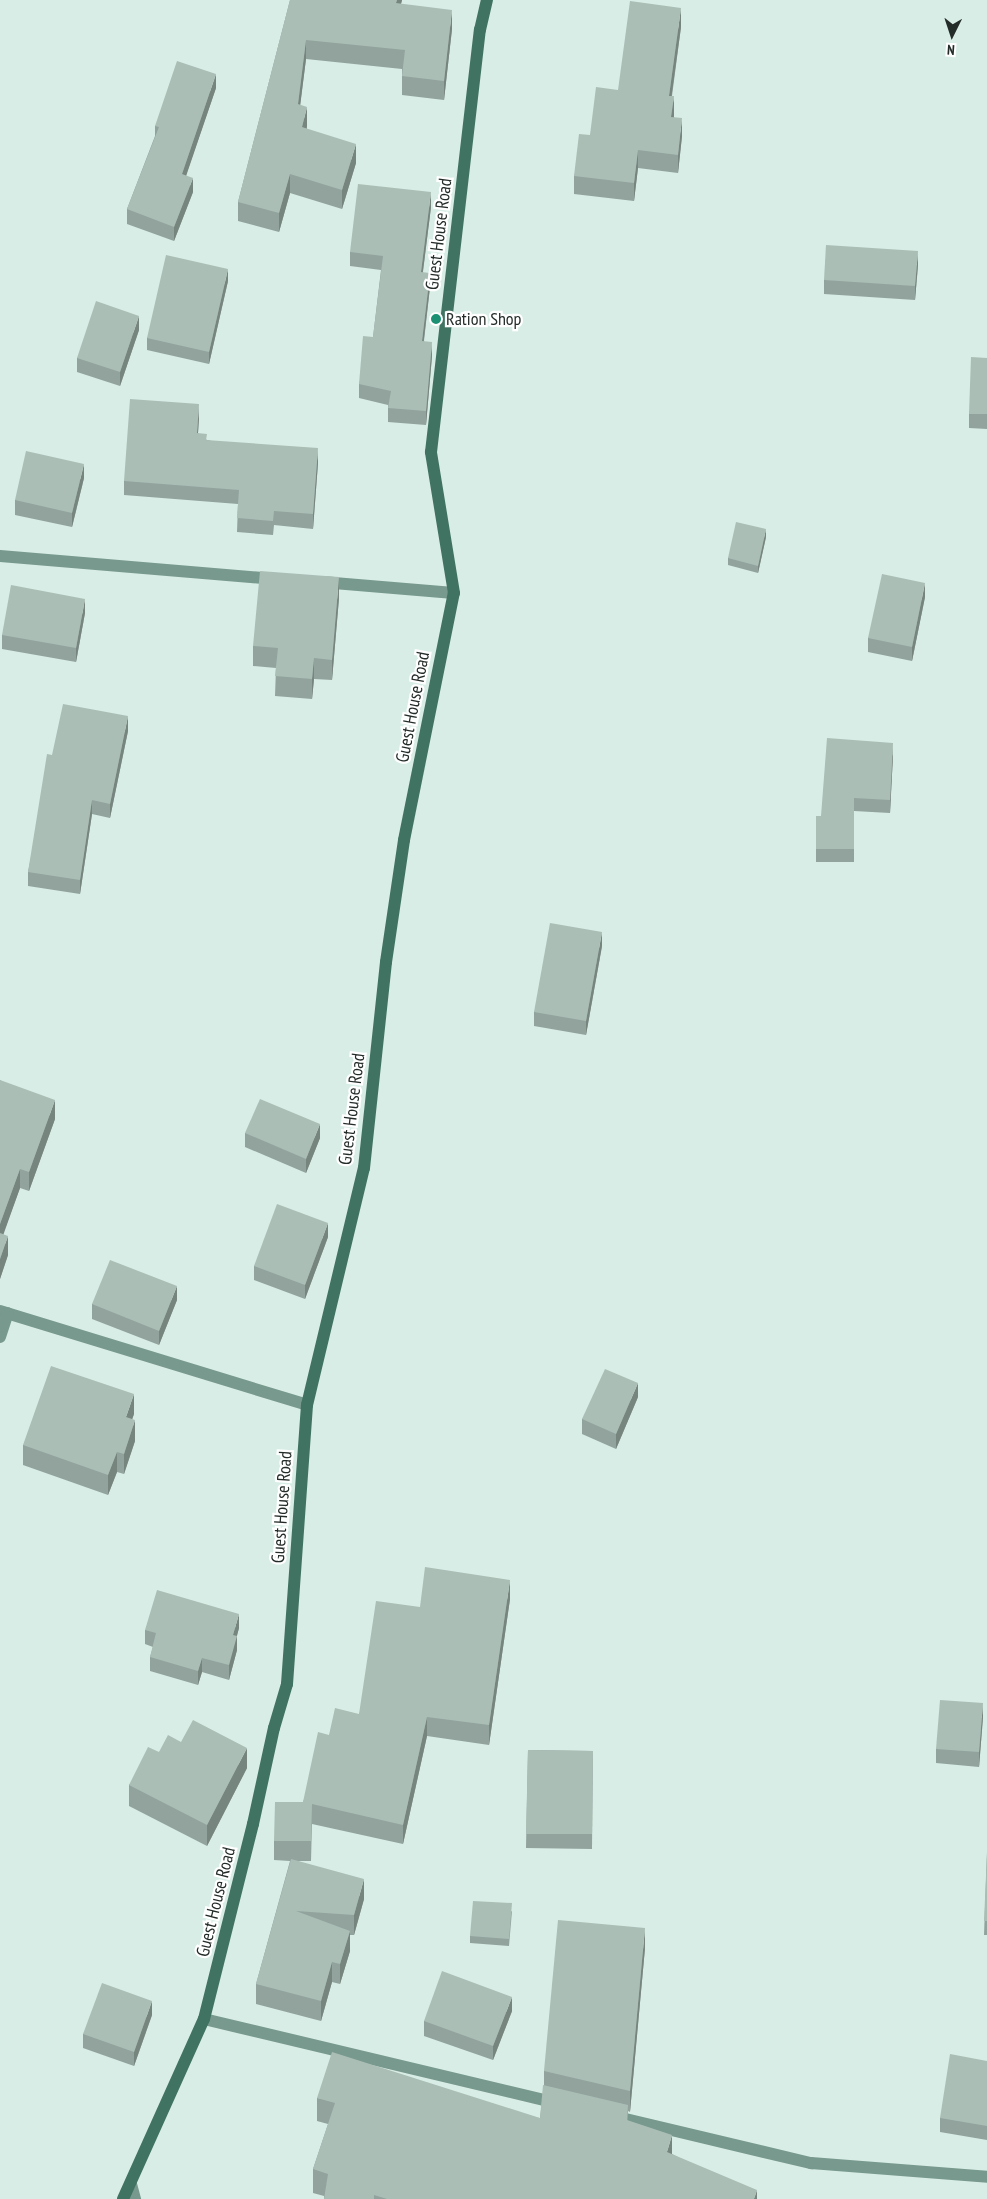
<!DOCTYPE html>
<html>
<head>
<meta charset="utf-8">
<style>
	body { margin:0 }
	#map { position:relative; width:987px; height:2199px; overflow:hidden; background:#d8ede5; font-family:"PT Sans Narrow",sans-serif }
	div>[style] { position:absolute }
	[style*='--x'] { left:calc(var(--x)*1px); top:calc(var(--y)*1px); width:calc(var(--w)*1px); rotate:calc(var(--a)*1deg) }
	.minor>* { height:12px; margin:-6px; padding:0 6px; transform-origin:6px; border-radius:6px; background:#78998d }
	.secondary>* { height:12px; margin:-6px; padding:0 6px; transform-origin:6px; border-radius:6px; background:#417363 }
	.wall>* { inset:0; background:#92a39d }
	.shaded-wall>* { inset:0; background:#77857f }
	.building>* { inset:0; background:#aabeb6 }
	.dots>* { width:14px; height:14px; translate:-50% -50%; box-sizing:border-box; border:2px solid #fff; border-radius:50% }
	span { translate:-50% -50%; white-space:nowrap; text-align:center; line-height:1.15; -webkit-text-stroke:4.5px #fff; paint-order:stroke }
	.street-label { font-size:18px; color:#242c29 }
	.poi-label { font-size:18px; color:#242c29 }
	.left { translate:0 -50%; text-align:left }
	.north { position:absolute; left:927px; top:10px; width:50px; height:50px; -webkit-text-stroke:4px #fff; paint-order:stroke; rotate:184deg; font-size:14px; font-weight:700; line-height:20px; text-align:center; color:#242c29 }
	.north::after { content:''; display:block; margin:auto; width:18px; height:22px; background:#242c29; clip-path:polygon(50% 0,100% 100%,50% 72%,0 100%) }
</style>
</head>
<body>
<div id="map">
	<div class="minor">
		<i style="--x:0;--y:556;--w:276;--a:4.8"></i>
		<i style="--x:322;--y:582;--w:132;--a:4.8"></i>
		<i style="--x:0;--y:1311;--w:321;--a:17"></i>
		<i style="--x:0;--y:1337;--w:25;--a:-72"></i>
		<i style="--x:204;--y:2019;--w:363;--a:13.4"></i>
		<i style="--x:613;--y:2116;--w:204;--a:13.4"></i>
		<i style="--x:811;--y:2163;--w:177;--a:4.5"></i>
		<i style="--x:131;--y:2184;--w:16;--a:75"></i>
	</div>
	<div class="secondary">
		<i style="--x:123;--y:2199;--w:197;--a:-65.8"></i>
		<i style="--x:204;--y:2019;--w:201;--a:-75.9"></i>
		<i style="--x:253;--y:1824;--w:98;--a:-77.7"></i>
		<i style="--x:274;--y:1728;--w:46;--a:-73.5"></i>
		<i style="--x:287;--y:1684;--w:280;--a:-85.9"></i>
		<i style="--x:307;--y:1405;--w:244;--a:-76.5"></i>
		<i style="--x:364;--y:1168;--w:207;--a:-83.9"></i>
		<i style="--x:386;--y:962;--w:123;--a:-81.6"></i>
		<i style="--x:404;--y:840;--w:252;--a:-78.6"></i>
		<i style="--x:454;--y:593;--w:143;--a:-99.3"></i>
		<i style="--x:431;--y:452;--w:425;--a:-83.4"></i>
		<i style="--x:480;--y:30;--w:31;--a:-77"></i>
	</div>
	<div class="wall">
		<i style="clip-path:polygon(290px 0,402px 0,401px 4px,452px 29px,444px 100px,402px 95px,402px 69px,306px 59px,300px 105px,307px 126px,307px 129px,356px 163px,342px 209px,290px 193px,279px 232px,238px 221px,238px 202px)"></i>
		<i style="clip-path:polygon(681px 27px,672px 96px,674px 117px,682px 136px,678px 173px,638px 168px,634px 201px,574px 194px,574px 176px,590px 135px,618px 90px)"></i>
		<i style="clip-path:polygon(216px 88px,186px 175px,193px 192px,174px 241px,127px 224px,127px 209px,155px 136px,155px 126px)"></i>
		<i style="clip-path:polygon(431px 207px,423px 272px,430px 287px,424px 341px,432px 356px,426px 425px,388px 422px,388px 405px,359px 398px,359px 384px,373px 337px,381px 270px,350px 266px,350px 252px)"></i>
		<i style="clip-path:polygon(918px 265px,915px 300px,824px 294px,824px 280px)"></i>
		<i style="clip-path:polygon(228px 281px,209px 364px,147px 350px,147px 338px)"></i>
		<i style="clip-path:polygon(139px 330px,120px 386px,77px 372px,77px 358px)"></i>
		<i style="clip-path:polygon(987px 358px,987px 429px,969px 428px,969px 414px)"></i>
		<i style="clip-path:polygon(199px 418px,198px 433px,207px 440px,318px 463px,313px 529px,274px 525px,273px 535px,237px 532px,238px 504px,124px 495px,124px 481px)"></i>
		<i style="clip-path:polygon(84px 478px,72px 527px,15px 515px,15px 500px)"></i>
		<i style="clip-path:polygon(766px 537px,758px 573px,728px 565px,728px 558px)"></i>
		<i style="clip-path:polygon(925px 597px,912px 661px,868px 652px,868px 638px)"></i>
		<i style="clip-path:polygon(339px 598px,332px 680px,314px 679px,312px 699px,275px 696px,276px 668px,253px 666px,253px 646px)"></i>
		<i style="clip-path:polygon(85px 613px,76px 662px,2px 649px,2px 635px)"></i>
		<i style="clip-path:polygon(128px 731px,110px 818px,92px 814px,80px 894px,28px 886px,28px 872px,52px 755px)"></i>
		<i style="clip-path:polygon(893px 755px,890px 813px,854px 811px,854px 862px,816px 862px,816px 816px,821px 816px)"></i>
		<i style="clip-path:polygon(602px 946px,586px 1035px,534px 1026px,534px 1012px)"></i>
		<i style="clip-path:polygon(0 1080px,55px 1119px,29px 1191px,20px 1188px,3px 1234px,8px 1255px,0 1279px)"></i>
		<i style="clip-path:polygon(245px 1133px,320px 1138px,306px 1173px,245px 1147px)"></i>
		<i style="clip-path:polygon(328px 1237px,305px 1299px,254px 1280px,254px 1266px)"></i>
		<i style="clip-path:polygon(177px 1300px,159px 1345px,92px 1319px,92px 1304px)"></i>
		<i style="clip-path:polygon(638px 1397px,616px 1449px,582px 1434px,582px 1419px)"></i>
		<i style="clip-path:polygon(134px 1414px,132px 1419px,135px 1441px,124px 1474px,117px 1472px,108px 1495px,23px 1465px,23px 1445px)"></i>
		<i style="clip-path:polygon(510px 1599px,489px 1745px,427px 1736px,403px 1844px,312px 1824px,311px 1861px,298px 1861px,364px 1899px,354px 1935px,350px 1935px,350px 1951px,340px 1984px,332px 1982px,321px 2021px,256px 2004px,256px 1984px,290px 1861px,274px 1860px,274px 1841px,303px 1802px,329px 1735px,359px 1714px,420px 1607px)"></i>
		<i style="clip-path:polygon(239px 1628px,237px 1636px,237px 1650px,229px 1680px,202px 1672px,198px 1685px,150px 1671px,150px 1657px,153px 1647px,145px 1644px,145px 1630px)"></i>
		<i style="clip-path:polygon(983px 1717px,979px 1767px,936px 1763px,936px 1749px)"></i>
		<i style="clip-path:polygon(181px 1742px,247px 1768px,207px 1846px,129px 1806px,129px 1785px,159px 1752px)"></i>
		<i style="clip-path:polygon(528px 1750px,593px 1751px,592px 1849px,526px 1848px)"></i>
		<i style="clip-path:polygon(987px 1853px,987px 1935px,984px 1935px)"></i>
		<i style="clip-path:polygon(512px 1911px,509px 1946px,470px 1943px,470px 1936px)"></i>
		<i style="clip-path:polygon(645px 1948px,630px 2112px,628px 2111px,628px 2121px,672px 2154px,757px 2199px,324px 2199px,324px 2196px,313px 2193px,313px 2169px,328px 2124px,317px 2121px,317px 2098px,540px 2118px,544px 2085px,544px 2071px)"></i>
		<i style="clip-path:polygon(512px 2011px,493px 2060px,424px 2036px,424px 2021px)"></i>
		<i style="clip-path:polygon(152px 2015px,134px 2066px,83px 2048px,83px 2034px)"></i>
		<i style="clip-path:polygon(987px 2061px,987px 2140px,940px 2132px,940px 2118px)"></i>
	</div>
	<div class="shaded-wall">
		<i style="clip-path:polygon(397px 0,402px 0,396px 23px,396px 3px)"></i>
		<i style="clip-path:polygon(681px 8px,681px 27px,669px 114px,669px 96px)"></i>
		<i style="clip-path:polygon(452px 10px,452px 29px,444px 100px,444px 81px)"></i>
		<i style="clip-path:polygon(306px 40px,306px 59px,298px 123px,298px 104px)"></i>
		<i style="clip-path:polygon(216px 74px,216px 88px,182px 188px,182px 174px)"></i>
		<i style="clip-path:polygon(674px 96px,674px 115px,671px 135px,671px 117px)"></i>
		<i style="clip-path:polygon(307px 107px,307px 126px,302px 146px,302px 127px)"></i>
		<i style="clip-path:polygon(682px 118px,682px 136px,678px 173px,678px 155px)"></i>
		<i style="clip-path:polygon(356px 144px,356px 163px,342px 209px,342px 190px)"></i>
		<i style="clip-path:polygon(638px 150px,638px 168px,634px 201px,634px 183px)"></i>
		<i style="clip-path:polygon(290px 174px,290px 193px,279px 232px,279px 213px)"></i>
		<i style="clip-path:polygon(193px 178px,193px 192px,174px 241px,174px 227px)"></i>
		<i style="clip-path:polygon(431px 192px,431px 207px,421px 286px,421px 272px)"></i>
		<i style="clip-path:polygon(918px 251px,918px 265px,915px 300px,915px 286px)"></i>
		<i style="clip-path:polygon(228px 269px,228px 281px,209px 364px,209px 352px)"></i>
		<i style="clip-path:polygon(430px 273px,430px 287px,422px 355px,422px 341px)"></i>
		<i style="clip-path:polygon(139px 316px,139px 330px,120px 386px,120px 372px)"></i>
		<i style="clip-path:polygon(432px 342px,432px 356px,426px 425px,426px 411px)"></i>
		<i style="clip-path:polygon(199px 404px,199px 418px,197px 447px,197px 433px)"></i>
		<i style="clip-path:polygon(318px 448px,318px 463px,313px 529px,313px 514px)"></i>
		<i style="clip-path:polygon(84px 464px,84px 478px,72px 527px,72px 513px)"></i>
		<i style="clip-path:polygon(766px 529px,766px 537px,758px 573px,758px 566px)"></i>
		<i style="clip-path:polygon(339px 577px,339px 598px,332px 680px,332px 660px)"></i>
		<i style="clip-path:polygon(925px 583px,925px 597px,912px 661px,912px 647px)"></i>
		<i style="clip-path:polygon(85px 599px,85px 613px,76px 662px,76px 648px)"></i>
		<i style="clip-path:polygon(314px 658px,314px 679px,312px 699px,312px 679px)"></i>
		<i style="clip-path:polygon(128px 716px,128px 731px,110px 818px,110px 804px)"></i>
		<i style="clip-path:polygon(893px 743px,893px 755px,890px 813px,890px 800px)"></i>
		<i style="clip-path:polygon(92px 800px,92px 814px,80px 894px,80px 880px)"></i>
		<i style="clip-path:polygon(602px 932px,602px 946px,586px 1035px,586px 1021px)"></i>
		<i style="clip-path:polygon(55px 1100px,55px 1119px,29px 1191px,29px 1172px)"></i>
		<i style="clip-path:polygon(320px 1124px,320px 1138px,306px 1173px,306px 1159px)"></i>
		<i style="clip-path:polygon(20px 1169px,20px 1188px,0 1244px,0 1224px)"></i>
		<i style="clip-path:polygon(328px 1223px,328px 1237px,305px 1299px,305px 1285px)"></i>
		<i style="clip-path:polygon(8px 1236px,8px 1255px,0 1279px,0 1259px)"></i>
		<i style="clip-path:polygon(177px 1286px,177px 1300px,159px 1345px,159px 1331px)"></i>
		<i style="clip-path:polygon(638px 1383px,638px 1397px,616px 1449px,616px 1434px)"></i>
		<i style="clip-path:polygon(134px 1394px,134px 1414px,126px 1437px,126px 1417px)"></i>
		<i style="clip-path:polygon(135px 1420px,135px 1441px,124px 1474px,124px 1454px)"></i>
		<i style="clip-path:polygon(117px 1452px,117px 1472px,108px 1495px,108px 1475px)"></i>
		<i style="clip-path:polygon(510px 1580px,510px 1599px,489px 1745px,489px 1725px)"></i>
		<i style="clip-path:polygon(239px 1614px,239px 1628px,235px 1642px,237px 1636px,237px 1650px,229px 1680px,229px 1665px,233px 1635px)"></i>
		<i style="clip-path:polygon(202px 1658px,202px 1672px,198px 1685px,198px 1671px)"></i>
		<i style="clip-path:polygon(983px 1703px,983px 1717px,979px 1767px,979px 1752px)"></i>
		<i style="clip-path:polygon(427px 1717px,427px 1736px,403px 1844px,403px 1825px)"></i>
		<i style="clip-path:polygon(247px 1748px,247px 1768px,207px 1846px,207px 1825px)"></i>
		<i style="clip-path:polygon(364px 1879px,364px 1899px,354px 1935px,354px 1915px)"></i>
		<i style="clip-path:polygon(645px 1928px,645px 1948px,630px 2112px,630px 2091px)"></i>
		<i style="clip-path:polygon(350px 1931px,350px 1951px,340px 1984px,340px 1964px)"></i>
		<i style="clip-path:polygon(332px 1962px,332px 1982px,321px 2021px,321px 2001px)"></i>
		<i style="clip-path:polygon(512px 1997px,512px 2011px,493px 2060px,493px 2046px)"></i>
		<i style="clip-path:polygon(152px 2001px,152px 2015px,134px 2066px,134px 2052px)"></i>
		<i style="clip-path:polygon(672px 2135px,672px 2158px,667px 2152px)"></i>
		<i style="clip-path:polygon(757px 2190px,757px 2199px,754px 2199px)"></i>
	</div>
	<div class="building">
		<i style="clip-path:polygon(290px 0,397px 0,396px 3px,452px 10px,444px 81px,402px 76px,405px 50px,306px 40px,298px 104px,307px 107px,302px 127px,356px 144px,342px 190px,290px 174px,279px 213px,238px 202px)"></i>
		<i style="clip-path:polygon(630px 1px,681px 8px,669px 96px,674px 96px,671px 117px,682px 118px,678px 155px,638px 150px,634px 183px,574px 176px,579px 134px,590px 135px,596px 87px,618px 90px)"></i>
		<i style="clip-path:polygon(177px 61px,216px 74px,182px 174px,193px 178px,174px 227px,127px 209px,159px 127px,155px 126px)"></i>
		<i style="clip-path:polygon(358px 184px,431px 192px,421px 272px,430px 273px,422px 341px,432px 342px,426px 411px,388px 408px,391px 391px,359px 384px,363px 336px,373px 337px,383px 256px,350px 252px)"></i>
		<i style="clip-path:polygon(826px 245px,918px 251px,915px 286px,824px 280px)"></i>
		<i style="clip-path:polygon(166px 255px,228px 269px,209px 352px,147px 338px)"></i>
		<i style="clip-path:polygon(96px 301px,139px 316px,120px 372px,77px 358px)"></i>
		<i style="clip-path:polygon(971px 357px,987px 358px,987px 414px,969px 414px)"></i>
		<i style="clip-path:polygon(130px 399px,199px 404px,197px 433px,207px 434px,206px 440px,318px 448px,313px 514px,274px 511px,273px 521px,237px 518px,239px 490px,124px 481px)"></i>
		<i style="clip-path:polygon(26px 451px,84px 464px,72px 513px,15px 500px)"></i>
		<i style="clip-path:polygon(736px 522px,766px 529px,758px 566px,728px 558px)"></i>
		<i style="clip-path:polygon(260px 571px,339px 577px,332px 660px,314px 658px,312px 679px,275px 676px,278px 648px,253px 646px)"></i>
		<i style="clip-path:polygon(882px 574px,925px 583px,912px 647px,868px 638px)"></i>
		<i style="clip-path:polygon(11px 585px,85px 599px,76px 648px,2px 635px)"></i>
		<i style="clip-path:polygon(63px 704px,128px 716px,110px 804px,92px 800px,80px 880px,28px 872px,47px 754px,52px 755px)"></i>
		<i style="clip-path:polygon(827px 738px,893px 743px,890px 800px,854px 798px,854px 849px,816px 849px,816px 816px,821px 816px)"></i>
		<i style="clip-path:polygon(550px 923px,602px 932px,586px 1021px,534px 1012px)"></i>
		<i style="clip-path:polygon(0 1080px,55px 1100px,29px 1172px,20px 1169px,0 1224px)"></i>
		<i style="clip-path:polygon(260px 1099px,320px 1124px,306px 1159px,245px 1133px)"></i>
		<i style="clip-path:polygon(277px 1204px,328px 1223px,305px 1285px,254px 1266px)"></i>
		<i style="clip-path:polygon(0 1233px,8px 1236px,0 1259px)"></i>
		<i style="clip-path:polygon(110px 1260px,177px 1286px,159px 1331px,92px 1304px)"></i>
		<i style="clip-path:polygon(51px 1366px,134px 1394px,126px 1417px,135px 1420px,124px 1454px,117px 1452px,108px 1475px,23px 1445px)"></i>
		<i style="clip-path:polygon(605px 1369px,638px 1383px,616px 1434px,582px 1419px)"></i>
		<i style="clip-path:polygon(425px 1567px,510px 1580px,489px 1725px,427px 1717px,403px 1825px,312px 1804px,311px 1841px,274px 1841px,275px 1802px,305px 1802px,303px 1802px,318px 1732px,329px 1735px,335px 1708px,359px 1714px,376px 1601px,420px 1607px)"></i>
		<i style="clip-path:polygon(157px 1590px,239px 1614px,233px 1635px,237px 1636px,229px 1665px,202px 1658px,198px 1671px,150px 1657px,156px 1633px,145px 1630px)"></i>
		<i style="clip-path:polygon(940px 1700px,983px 1703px,979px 1752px,936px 1749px)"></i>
		<i style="clip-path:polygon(193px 1720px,247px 1748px,207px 1825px,129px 1785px,148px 1747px,159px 1752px,168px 1735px,181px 1742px)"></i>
		<i style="clip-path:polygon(528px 1750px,593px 1751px,592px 1834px,526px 1834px)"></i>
		<i style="clip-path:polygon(987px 1853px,987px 1921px,984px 1921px)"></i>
		<i style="clip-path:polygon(291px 1859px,364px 1879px,354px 1915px,296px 1911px,350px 1931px,340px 1964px,332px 1962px,321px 2001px,256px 1984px)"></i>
		<i style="clip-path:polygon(473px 1901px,512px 1903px,509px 1939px,470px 1936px)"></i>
		<i style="clip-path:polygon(558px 1920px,645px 1928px,630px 2091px,544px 2071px)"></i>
		<i style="clip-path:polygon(442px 1971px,512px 1997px,493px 2046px,424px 2021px)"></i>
		<i style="clip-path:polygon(102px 1983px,152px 2001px,134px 2052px,83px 2034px)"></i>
		<i style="clip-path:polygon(332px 2052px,540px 2118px,543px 2085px,628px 2105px,627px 2120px,672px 2135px,667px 2152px,757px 2190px,754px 2199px,387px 2199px,374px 2195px,374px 2199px,324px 2199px,328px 2174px,313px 2169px,335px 2103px,317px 2098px)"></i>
		<i style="clip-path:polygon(950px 2054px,987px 2061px,987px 2126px,940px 2118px)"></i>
	</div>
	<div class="dots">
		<i style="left:436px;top:319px;background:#1b9073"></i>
	</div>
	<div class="street-label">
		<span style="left:439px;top:234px;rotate:-83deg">Guest House Road</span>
		<span style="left:413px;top:707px;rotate:-79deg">Guest House Road</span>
		<span style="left:352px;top:1109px;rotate:-83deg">Guest House Road</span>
		<span style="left:282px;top:1507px;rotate:-86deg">Guest House Road</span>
		<span style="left:216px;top:1902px;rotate:-76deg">Guest House Road</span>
	</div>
	<div class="poi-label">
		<span class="left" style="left:446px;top:319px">Ration Shop</span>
	</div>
	<div class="north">N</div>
</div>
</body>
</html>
